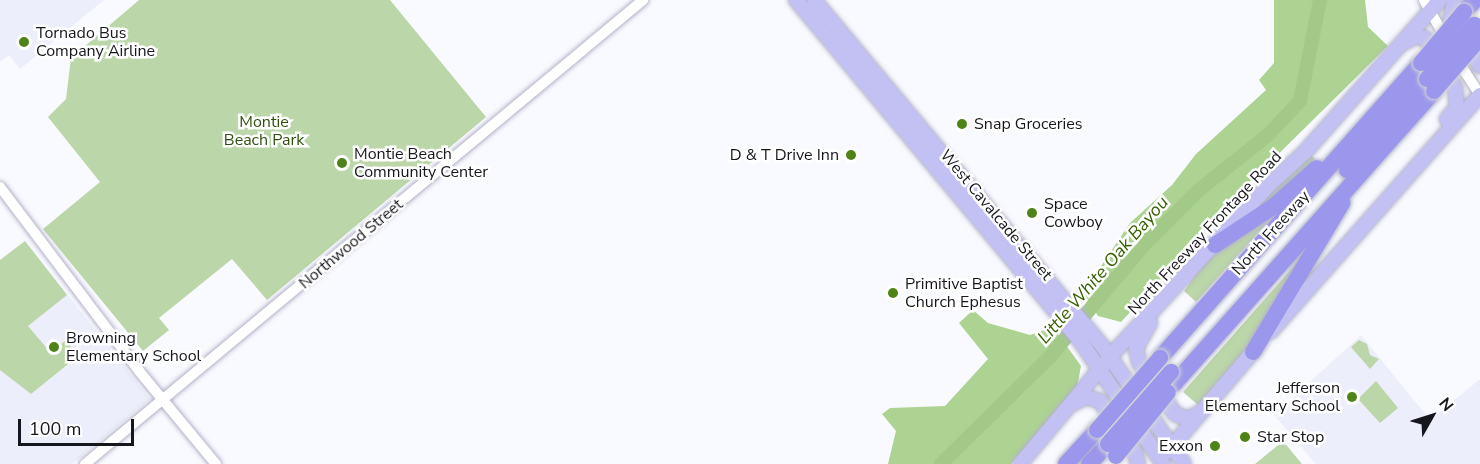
<!DOCTYPE html>
<html>
<head>
<meta charset="utf-8">
<style>
	body { margin:0 }
	#map { position:relative; width:1480px; height:464px; overflow:hidden; background:#f9faff; font-family:"Nunito Sans",sans-serif }
	div>[style] { position:absolute }
	[style*='--x'] { left:calc(var(--x)*1px); top:calc(var(--y)*1px); width:calc(var(--w)*1px); rotate:calc(var(--a)*1deg) }
	.built>* { inset:0; background:#edeefb }
	.green>* { inset:0; background:#bbd6a8 }
	.forest>* { inset:0; background:#add392 }
	.river>* { height:14px; margin:-7px; padding:0 7px; transform-origin:7px; border-radius:7px; background:#a3c989 }
	.roads { filter:drop-shadow(0 0 2px #b2b2c9) drop-shadow(0 0 2px #b2b2c9) }
	.minor>* { height:10px; margin:-5px; padding:0 5px; transform-origin:5px; border-radius:5px; background:#fff }
	.major>* { height:14px; margin:-7px; padding:0 7px; transform-origin:7px; border-radius:7px; background:#c3c1f4 }
	.highway>* { height:16px; margin:-8px; padding:0 8px; transform-origin:8px; border-radius:8px; background:#9b97ec }
	.bridges { filter:drop-shadow(0 0 2px #d5d5d6) drop-shadow(0 0 2px #d5d5d6) }
	.highway-bridge>* { height:16px; margin:-8px; padding:0 8px; transform-origin:8px; border-radius:8px; background:#9b97ec }
	.dots>* { width:16px; height:16px; translate:-50% -50%; box-sizing:border-box; border:3px solid #fff; border-radius:50% }
	span { translate:-50% -50%; white-space:nowrap; text-align:center; line-height:1.15; -webkit-text-stroke:5px #fff; paint-order:stroke }
	.poi-label { font-size:16px; color:#16161e }
	.left { translate:0 -50%; text-align:left }
	.right { translate:-100% -50%; text-align:right }
	.park-label { font-size:16px; color:#2e500c }
	.street-label { font-size:16px; color:#16161e }
	.water-label { font-size:18px; color:#376200; font-style:italic }
	.north { position:absolute; left:1402px; top:386px; width:60px; height:60px; -webkit-text-stroke:4px #fff; paint-order:stroke; rotate:51deg; font-size:16px; font-weight:700; line-height:24px; text-align:center; color:#16161e }
	.north::after { content:''; display:block; margin:auto; width:21px; height:27px; background:#16161e; clip-path:polygon(50% 0,100% 100%,50% 72%,0 100%) }
	.scale { position:absolute; left:18px; top:419px; width:116px; height:27px; box-sizing:border-box; border:3px solid #16161e; border-top:0; padding-left:8px; font-size:18px; line-height:21px; white-space:nowrap; color:#16161e; -webkit-text-stroke:4px #fff; paint-order:stroke }
</style>
</head>
<body>
<div id="map">
	<div class="built">
		<i style="clip-path:polygon(0 0,104px 0,20px 69px,9px 55px,0 62px)"></i>
		<i style="clip-path:polygon(25px 241px,150px 399px,72px 464px,0 464px,0 260px)"></i>
		<i style="clip-path:polygon(1361px 335px,1430px 420px,1480px 379px,1480px 464px,1316px 464px,1274px 415px)"></i>
	</div>
	<div class="green">
		<i style="clip-path:polygon(139px 0,390px 0,486px 117px,267px 300px,232px 259px,159px 318px,169px 330px,143px 351px,43px 229px,100px 182px,48px 117px,66px 99px,71px 58px)"></i>
		<i style="clip-path:polygon(1310px 154px,1315px 159px,1278px 195px,1237px 224px)"></i>
		<i style="clip-path:polygon(1271px 218px,1196px 302px,1184px 291px,1202px 265px,1222px 245px)"></i>
		<i style="clip-path:polygon(25px 241px,67px 295px,28px 326px,50px 352px,66px 340px,78px 356px,31px 394px,0 370px,0 260px)"></i>
		<i style="clip-path:polygon(1299px 260px,1249px 346px,1198px 405px,1183px 392px)"></i>
		<i style="clip-path:polygon(1359px 340px,1367px 344px,1370px 355px,1379px 359px,1370px 369px,1351px 347px)"></i>
		<i style="clip-path:polygon(1376px 381px,1398px 408px,1380px 423px,1358px 399px)"></i>
		<i style="clip-path:polygon(1283px 441px,1302px 464px,1255px 464px)"></i>
	</div>
	<div class="forest">
		<i style="clip-path:polygon(1274px 0,1365px 0,1368px 27px,1388px 46px,1245px 187px,1121px 322px,1098px 316px,1083px 293px,1130px 223px,1172px 185px,1196px 154px,1266px 90px,1259px 80px,1274px 63px)"></i>
		<i style="clip-path:polygon(973px 310px,988px 323px,1030px 335px,1053px 327px,1081px 366px,1077px 387px,1011px 464px,888px 464px,896px 431px,882px 414px,890px 408px,945px 406px,988px 359px,959px 323px)"></i>
	</div>
	<div class="river">
		<i style="--x:941;--y:464;--w:150;--a:-44.5"></i>
		<i style="--x:1048;--y:359;--w:150;--a:-49.9"></i>
		<i style="--x:1145;--y:244;--w:76;--a:-45"></i>
		<i style="--x:1199;--y:190;--w:87;--a:-38.5"></i>
		<i style="--x:1267;--y:136;--w:48;--a:-46.7"></i>
		<i style="--x:1300;--y:101;--w:103;--a:-78.8"></i>
	</div>
	<div class="roads">
		<div class="minor">
			<i style="--x:1424;--y:0;--w:45;--a:60.6"></i>
			<i style="--x:1456;--y:58;--w:44;--a:57"></i>
			<i style="--x:0;--y:187;--w:231;--a:52.9"></i>
			<i style="--x:139;--y:371;--w:121;--a:50.4"></i>
			<i style="--x:85;--y:464;--w:726;--a:-39.74"></i>
		</div>
		<div class="major">
			<i style="--x:796;--y:0;--w:445;--a:50.2"></i>
			<i style="--x:1081;--y:342;--w:147;--a:56.1"></i>
			<i style="--x:814;--y:0;--w:452;--a:50.2"></i>
			<i style="--x:1103;--y:347;--w:142;--a:55.3"></i>
			<i style="--x:1454;--y:0;--w:18;--a:99"></i>
			<i style="--x:1451;--y:18;--w:56;--a:58.9"></i>
			<i style="--x:1405;--y:42;--w:13;--a:-27"></i>
			<i style="--x:1417;--y:36;--w:8;--a:14"></i>
			<i style="--x:1425;--y:38;--w:58;--a:59"></i>
			<i style="--x:1455;--y:88;--w:19;--a:84"></i>
			<i style="--x:1457;--y:107;--w:16;--a:130"></i>
			<i style="--x:1150;--y:323;--w:29;--a:119"></i>
			<i style="--x:1136;--y:348;--w:14;--a:78"></i>
			<i style="--x:1139;--y:362;--w:63;--a:55.3"></i>
			<i style="--x:1175;--y:414;--w:14;--a:21"></i>
			<i style="--x:1188;--y:419;--w:13;--a:-27"></i>
			<i style="--x:1271;--y:331;--w:315;--a:-48.5"></i>
			<i style="--x:1074;--y:403;--w:13;--a:-27"></i>
			<i style="--x:1086;--y:397;--w:15;--a:16"></i>
			<i style="--x:1100;--y:401;--w:63;--a:56.1"></i>
			<i style="--x:1135;--y:453;--w:11;--a:75"></i>
			<i style="--x:1167;--y:452;--w:140;--a:-49.4"></i>
			<i style="--x:1020;--y:464;--w:150;--a:-49.9"></i>
			<i style="--x:1117;--y:349;--w:225;--a:-47.2"></i>
			<i style="--x:1270;--y:184;--w:47;--a:-42.4"></i>
			<i style="--x:1305;--y:152;--w:203;--a:-48.4"></i>
		</div>
		<div class="highway">
			<i style="--x:1464;--y:12;--w:16;--a:-47"></i>
			<i style="--x:1347;--y:170;--w:121;--a:-48.7"></i>
			<i style="--x:1215;--y:245;--w:71;--a:-33.5"></i>
			<i style="--x:1274;--y:206;--w:57;--a:-41.5"></i>
			<i style="--x:1253;--y:352;--w:174;--a:-59.1"></i>
			<i style="--x:1160;--y:358;--w:394;--a:-48.5"></i>
			<i style="--x:1174;--y:384;--w:392;--a:-48.4"></i>
			<i style="--x:1066;--y:464;--w:46;--a:-47.6"></i>
			<i style="--x:1089;--y:464;--w:28;--a:-46"></i>
		</div>
	</div>
	<div class="bridges">
		<div class="highway-bridge">
			<i style="--x:1421;--y:63;--w:67;--a:-49.9"></i>
			<i style="--x:1427;--y:79;--w:72;--a:-49"></i>
			<i style="--x:1434;--y:91;--w:70;--a:-49"></i>
			<i style="--x:1097;--y:430;--w:96;--a:-48.8"></i>
			<i style="--x:1108;--y:444;--w:96;--a:-48.8"></i>
			<i style="--x:1116;--y:456;--w:82;--a:-50.9"></i>
		</div>
	</div>
	<div class="dots">
		<i style="left:24px;top:42px;background:#4e8318"></i>
		<i style="left:962px;top:124px;background:#4e8318"></i>
		<i style="left:851px;top:155px;background:#4e8318"></i>
		<i style="left:342px;top:163px;background:#4e8318"></i>
		<i style="left:1032px;top:213px;background:#4e8318"></i>
		<i style="left:893px;top:293px;background:#4e8318"></i>
		<i style="left:54px;top:347px;background:#4e8318"></i>
		<i style="left:1352px;top:397px;background:#4e8318"></i>
		<i style="left:1245px;top:437px;background:#4e8318"></i>
		<i style="left:1215px;top:446px;background:#4e8318"></i>
	</div>
	<div class="poi-label">
		<span class="left" style="left:36px;top:42px">Tornado Bus<br>Company Airline</span>
		<span class="left" style="left:974px;top:124px">Snap Groceries</span>
		<span class="left" style="left:354px;top:163px">Montie Beach<br>Community Center</span>
		<span class="right" style="left:839px;top:155px">D &amp; T Drive Inn</span>
		<span class="left" style="left:1044px;top:213px">Space<br>Cowboy</span>
		<span class="left" style="left:905px;top:293px">Primitive Baptist<br>Church Ephesus</span>
		<span class="left" style="left:66px;top:347px">Browning<br>Elementary School</span>
		<span class="right" style="left:1340px;top:397px">Jefferson<br>Elementary School</span>
		<span class="left" style="left:1257px;top:437px">Star Stop</span>
		<span class="right" style="left:1203px;top:446px">Exxon</span>
	</div>
	<div class="park-label">
		<span style="left:264px;top:131px">Montie<br>Beach Park</span>
	</div>
	<div class="street-label">
		<span style="left:996px;top:215px;rotate:50deg">West Cavalcade Street</span>
		<span style="left:1205px;top:233px;rotate:-47deg">North Freeway Frontage Road</span>
		<span style="left:1271px;top:233px;rotate:-48deg">North Freeway</span>
		<span style="left:351px;top:244px;rotate:-40deg">Northwood Street</span>
	</div>
	<div class="water-label">
		<span style="left:1103px;top:270px;rotate:-49deg">Little White Oak Bayou</span>
	</div>
	<div class="north">N</div>
	<div class="scale">100 m</div>
</div>
</body>
</html>
